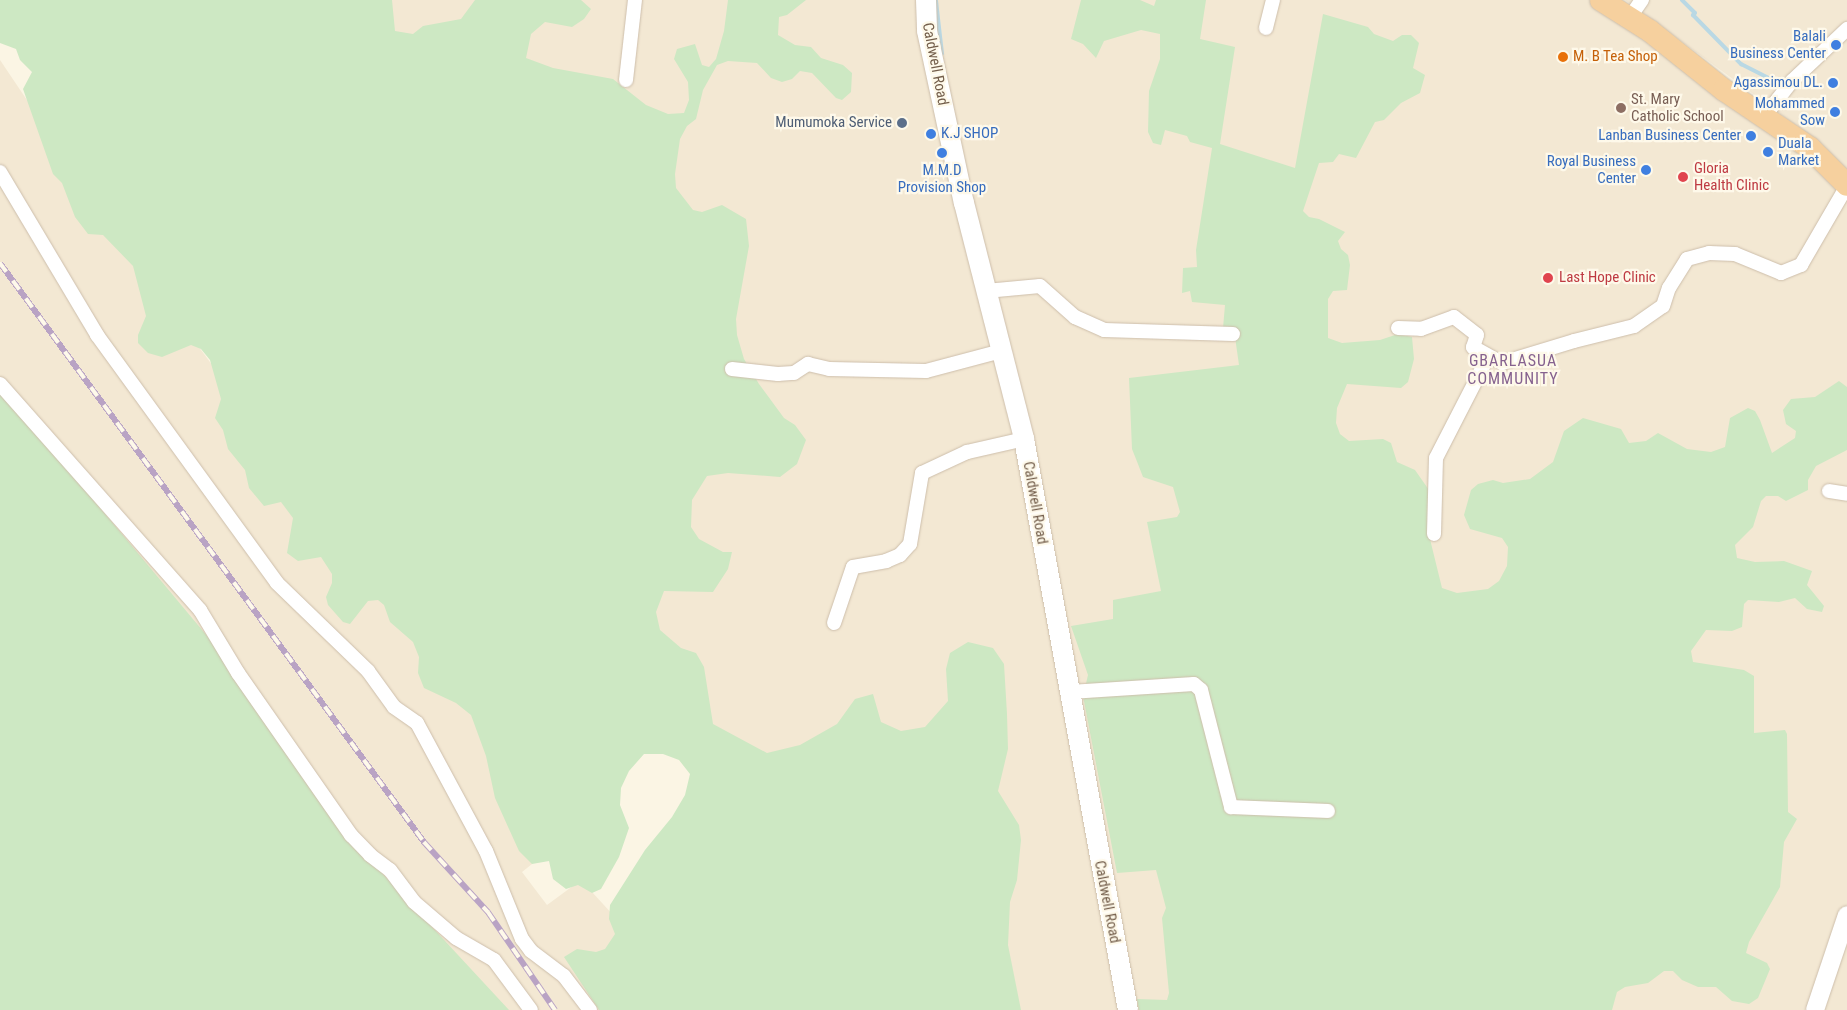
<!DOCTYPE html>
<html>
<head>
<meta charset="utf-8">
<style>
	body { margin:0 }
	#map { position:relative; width:1847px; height:1010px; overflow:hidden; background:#fbf5e4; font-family:"Roboto Condensed",sans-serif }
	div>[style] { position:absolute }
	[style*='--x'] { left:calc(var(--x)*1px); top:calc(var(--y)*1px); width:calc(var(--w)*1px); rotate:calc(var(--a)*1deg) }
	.residential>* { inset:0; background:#f3e8d3 }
	.green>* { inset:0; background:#cde8c3 }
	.stream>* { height:4px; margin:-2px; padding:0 2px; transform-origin:2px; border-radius:2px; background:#b9d8e4 }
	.roads { filter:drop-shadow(0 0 1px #cdbeab) drop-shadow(0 0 1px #cdbeab) }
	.minor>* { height:14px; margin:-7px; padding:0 7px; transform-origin:7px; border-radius:7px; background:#fff }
	.tertiary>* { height:18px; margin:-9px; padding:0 9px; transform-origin:9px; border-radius:9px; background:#fff }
	.secondary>* { height:20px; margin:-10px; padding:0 10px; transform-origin:10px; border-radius:10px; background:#fff }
	.trunk>* { height:22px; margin:-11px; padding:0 11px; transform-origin:11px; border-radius:11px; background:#f6d09e }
	.rail>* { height:5.5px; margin-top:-2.75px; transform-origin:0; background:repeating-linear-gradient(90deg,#fef9ea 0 11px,#b9a3c4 0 22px); box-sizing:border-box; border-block:1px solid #b9a3c4 }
	.dots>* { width:14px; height:14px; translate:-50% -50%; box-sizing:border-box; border:2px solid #fef9ea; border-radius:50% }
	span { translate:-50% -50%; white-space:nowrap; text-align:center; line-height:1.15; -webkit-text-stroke:4.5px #fef9ea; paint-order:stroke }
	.shop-label { font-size:15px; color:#366cbe }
	.right { translate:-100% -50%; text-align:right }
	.left { translate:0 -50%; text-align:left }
	.food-label { font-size:15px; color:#c56008 }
	.street-label { font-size:15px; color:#735e4b }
	.education-label { font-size:15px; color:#785e54 }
	.service-label { font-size:15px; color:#4e5e75 }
	.health-label { font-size:15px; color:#be3a42 }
	.neighbourhood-label { font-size:16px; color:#86628f; letter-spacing:1px }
</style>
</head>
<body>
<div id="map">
	<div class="residential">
		<i style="clip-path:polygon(168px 0,1590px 0,1763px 124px,1847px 192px,1847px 425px,1765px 478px,1363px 1010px,979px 1010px,812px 903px)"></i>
		<i style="clip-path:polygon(1625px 0,1847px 0,1847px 170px,1816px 140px)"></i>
		<i style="clip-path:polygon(0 60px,134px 259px,333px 529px,408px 596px,561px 841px,522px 872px,547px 905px,581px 880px,636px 940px,613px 1010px,461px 1010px,0 524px)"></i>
		<i style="clip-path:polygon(1847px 437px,1847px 1010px,1579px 1010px,1676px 616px,1730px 512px)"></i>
	</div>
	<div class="green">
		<i style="clip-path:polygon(0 0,392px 0,395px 31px,413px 34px,423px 26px,461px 19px,475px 0,581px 0,591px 9px,584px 19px,572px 27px,545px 22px,531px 34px,526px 58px,553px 68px,613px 79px,646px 105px,668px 114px,684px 113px,689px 100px,688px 82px,674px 59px,677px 49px,695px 44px,702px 65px,709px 67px,716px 59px,724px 31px,728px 0,806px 0,787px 15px,779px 17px,778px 35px,795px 45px,811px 47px,821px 58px,843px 65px,852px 73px,851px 92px,842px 100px,836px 98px,812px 73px,800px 71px,792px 79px,782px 82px,771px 78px,757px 63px,728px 61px,717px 65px,703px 90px,696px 119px,687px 126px,680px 139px,675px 174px,676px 188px,693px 210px,702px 212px,722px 205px,746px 219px,749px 246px,736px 319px,737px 335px,744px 359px,759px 384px,784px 418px,795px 425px,806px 440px,797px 464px,780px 477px,728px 473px,707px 476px,692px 500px,691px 527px,699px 539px,723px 552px,732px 552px,728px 569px,713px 592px,664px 591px,656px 612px,660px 630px,681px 648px,696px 653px,704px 667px,713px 724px,767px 753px,800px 745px,837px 724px,855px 699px,873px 694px,881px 722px,901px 731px,925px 727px,948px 701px,946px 669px,950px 653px,968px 642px,993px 648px,1004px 664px,1007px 714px,1008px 749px,998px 791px,1019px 825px,1021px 840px,1017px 880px,1010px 902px,1008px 945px,1021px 1010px,599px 1010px,564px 957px,577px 949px,596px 952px,605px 949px,615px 934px,609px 919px,610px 905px,645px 850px,672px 817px,685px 795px,690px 774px,679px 760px,663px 754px,644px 754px,629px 771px,621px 788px,620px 805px,629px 828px,619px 857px,601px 889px,592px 893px,578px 885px,566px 889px,553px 879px,549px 861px,532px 864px,519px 851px,495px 798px,486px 756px,471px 715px,456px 703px,424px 688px,418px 673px,419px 657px,413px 642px,390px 622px,384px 605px,378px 600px,368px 601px,350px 624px,343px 622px,328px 605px,326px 597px,332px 583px,332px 574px,321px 557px,298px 561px,287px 553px,293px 518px,281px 502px,264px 506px,249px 488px,245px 470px,228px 449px,223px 430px,215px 418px,221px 399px,210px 360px,201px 349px,191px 345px,162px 357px,148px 353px,138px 343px,138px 335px,146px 316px,133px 266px,103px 235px,88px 234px,75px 217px,62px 183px,53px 174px,23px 89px,32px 72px,20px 60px,16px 49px,0 43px)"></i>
		<i style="clip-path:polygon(1081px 0,1140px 0,1154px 6px,1156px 0,1206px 0,1200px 39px,1235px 47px,1220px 144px,1295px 168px,1323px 14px,1368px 27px,1374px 34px,1393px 41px,1402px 35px,1411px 35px,1419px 43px,1413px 68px,1425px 75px,1420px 93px,1401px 103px,1384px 120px,1375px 122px,1356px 158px,1339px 154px,1333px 162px,1319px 163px,1303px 211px,1309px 217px,1319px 219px,1345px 232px,1338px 241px,1341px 249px,1348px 255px,1350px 265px,1347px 290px,1333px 291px,1328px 299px,1328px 338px,1342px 343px,1380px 340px,1398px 334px,1412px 337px,1414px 359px,1408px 382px,1401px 388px,1347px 384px,1337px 408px,1336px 423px,1340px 434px,1349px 441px,1383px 439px,1391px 443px,1397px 462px,1415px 470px,1429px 490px,1428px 531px,1442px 588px,1457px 593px,1488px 589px,1499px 581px,1507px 566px,1508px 547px,1502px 538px,1470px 529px,1464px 515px,1471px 490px,1478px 484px,1493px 480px,1503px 483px,1530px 479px,1553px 462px,1564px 431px,1583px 418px,1621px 429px,1629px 443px,1646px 441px,1658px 433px,1687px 449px,1711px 452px,1725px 447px,1730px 418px,1748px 408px,1755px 411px,1760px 420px,1772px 453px,1795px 438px,1796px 431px,1786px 424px,1783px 410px,1791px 399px,1815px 397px,1839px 381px,1847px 387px,1847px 450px,1816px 466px,1808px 480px,1808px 490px,1786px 501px,1778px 496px,1766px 496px,1761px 501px,1753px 527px,1735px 545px,1737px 558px,1755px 562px,1784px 561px,1812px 571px,1807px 585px,1824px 606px,1822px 612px,1807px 609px,1795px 598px,1779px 602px,1748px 600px,1744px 604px,1742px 627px,1732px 631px,1706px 630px,1691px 651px,1693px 662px,1744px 670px,1754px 676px,1754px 733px,1785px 730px,1787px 734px,1788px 812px,1797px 819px,1784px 842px,1780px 887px,1749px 942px,1746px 953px,1767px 963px,1770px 969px,1758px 998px,1749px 1004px,1732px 1001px,1716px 987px,1698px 987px,1682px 980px,1673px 971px,1664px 971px,1648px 983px,1625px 987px,1617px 992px,1612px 1010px,1139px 1010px,1137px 999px,1167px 1000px,1169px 993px,1162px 918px,1166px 908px,1156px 870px,1117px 873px,1083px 696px,1088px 675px,1071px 626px,1113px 619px,1113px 600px,1161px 591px,1147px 522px,1177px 517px,1180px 512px,1173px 487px,1143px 477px,1136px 459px,1132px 449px,1129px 378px,1239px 365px,1234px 330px,1223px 328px,1225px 305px,1192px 302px,1190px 291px,1182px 293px,1183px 268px,1197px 267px,1196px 250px,1212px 148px,1190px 142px,1187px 136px,1165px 130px,1161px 145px,1153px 143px,1148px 132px,1149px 91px,1160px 59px,1160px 34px,1141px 30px,1104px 41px,1096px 58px,1083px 44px,1071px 39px)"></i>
		<i style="clip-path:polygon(0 388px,238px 673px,331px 818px,509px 1010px,0 1010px)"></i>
	</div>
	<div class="stream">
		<i style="--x:1682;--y:0;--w:18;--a:45"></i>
		<i style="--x:1695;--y:13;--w:3;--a:135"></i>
		<i style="--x:1693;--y:15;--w:69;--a:45.6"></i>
		<i style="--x:1741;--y:64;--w:37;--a:27"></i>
		<i style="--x:936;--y:1;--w:53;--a:83.5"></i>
	</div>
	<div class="roads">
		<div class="minor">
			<i style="--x:1630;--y:17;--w:21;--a:-55"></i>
			<i style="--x:1266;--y:28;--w:29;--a:-76"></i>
			<i style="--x:626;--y:80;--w:81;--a:-83.6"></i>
			<i style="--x:1763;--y:118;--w:47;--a:-51.9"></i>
			<i style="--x:1792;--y:81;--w:76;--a:-43.4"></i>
			<i style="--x:0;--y:172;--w:190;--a:59.2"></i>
			<i style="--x:97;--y:335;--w:306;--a:54"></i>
			<i style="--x:277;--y:583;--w:127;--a:44"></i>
			<i style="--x:368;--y:671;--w:44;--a:54.2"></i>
			<i style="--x:394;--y:707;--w:28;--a:35"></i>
			<i style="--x:417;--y:723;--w:145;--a:61.7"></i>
			<i style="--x:486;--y:851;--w:95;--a:67.8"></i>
			<i style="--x:522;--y:939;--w:15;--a:53"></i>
			<i style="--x:531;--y:951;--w:41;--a:37.1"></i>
			<i style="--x:564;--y:976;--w:43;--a:52.6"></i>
			<i style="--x:986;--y:291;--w:54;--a:-5.3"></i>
			<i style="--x:1040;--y:286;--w:47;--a:41.5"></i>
			<i style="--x:1075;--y:317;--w:32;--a:24"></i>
			<i style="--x:1104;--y:330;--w:129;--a:1.8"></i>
			<i style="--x:1398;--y:328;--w:23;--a:2"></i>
			<i style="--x:1421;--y:329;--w:35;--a:-20"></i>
			<i style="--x:1454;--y:317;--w:29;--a:38"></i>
			<i style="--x:1477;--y:335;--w:13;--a:108"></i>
			<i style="--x:1473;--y:347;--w:33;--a:29"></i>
			<i style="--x:1502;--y:363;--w:75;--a:-17"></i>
			<i style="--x:1574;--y:341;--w:62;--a:-14"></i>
			<i style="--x:1634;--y:326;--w:35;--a:-35"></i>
			<i style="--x:1663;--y:306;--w:19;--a:-72"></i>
			<i style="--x:1669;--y:288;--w:34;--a:-58"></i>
			<i style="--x:1687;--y:259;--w:23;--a:-15"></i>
			<i style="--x:1709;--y:253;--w:26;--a:2"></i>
			<i style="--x:1735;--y:254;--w:50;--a:22.4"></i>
			<i style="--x:1781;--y:273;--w:22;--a:-22"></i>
			<i style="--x:1801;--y:265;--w:91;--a:-59.8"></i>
			<i style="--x:732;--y:369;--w:46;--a:6.2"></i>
			<i style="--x:778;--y:374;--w:16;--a:-4"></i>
			<i style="--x:794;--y:373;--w:17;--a:-33"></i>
			<i style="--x:808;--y:364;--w:22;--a:13"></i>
			<i style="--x:829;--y:369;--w:97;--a:1.2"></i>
			<i style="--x:926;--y:371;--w:78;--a:-14.9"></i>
			<i style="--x:0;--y:384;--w:302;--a:48.5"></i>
			<i style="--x:200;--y:610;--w:74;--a:58.9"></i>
			<i style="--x:238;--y:673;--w:198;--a:55.1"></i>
			<i style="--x:351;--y:835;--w:28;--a:46"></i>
			<i style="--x:370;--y:855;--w:25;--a:37"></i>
			<i style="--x:390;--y:870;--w:40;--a:53"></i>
			<i style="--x:414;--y:902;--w:55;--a:40.6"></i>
			<i style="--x:456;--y:938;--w:44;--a:30.1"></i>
			<i style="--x:494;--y:960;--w:62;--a:53.5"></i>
			<i style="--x:1829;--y:491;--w:18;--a:9"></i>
			<i style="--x:1434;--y:534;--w:76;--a:-88.5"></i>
			<i style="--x:1436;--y:458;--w:114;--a:-62.8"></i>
			<i style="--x:834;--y:623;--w:59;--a:-71.3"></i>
			<i style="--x:853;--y:567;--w:34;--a:-10"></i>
			<i style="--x:886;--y:561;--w:15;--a:-23"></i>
			<i style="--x:900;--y:555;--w:15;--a:-48"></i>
			<i style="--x:910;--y:544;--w:72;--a:-80.4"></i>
			<i style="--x:922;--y:473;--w:50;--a:-25"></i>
			<i style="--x:967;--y:452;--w:58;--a:-12.8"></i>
			<i style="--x:1070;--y:692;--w:124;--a:-3.7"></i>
			<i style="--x:1194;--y:684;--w:9;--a:41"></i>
			<i style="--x:1201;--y:690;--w:121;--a:75.6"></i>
			<i style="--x:1231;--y:807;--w:97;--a:2.4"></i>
		</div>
		<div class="tertiary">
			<i style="--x:1815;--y:1010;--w:100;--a:-71.4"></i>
		</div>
		<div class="secondary">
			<i style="--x:926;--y:0;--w:31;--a:88"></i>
			<i style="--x:927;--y:31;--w:176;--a:77.9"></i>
			<i style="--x:964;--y:203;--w:244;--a:75.7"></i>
			<i style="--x:1024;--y:439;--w:580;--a:79.68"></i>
		</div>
		<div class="trunk">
			<i style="--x:1601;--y:0;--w:58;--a:32.3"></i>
			<i style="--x:1650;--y:31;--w:95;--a:38.6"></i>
			<i style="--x:1724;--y:90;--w:104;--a:34"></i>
			<i style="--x:1810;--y:148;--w:52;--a:45"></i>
		</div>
	</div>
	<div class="rail">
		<i style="--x:0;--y:263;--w:718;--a:53.78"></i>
		<i style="--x:424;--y:842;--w:95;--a:47.6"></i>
		<i style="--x:488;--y:912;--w:119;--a:55.6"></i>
	</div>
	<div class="dots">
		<i style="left:1836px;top:45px;background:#3f7fe0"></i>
		<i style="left:1563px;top:57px;background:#e8710a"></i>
		<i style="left:1833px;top:83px;background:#3f7fe0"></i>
		<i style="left:1621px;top:108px;background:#8d6e63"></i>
		<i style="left:1835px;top:112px;background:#3f7fe0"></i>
		<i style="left:902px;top:123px;background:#5c6f8a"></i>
		<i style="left:931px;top:134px;background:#3f7fe0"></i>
		<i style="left:1751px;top:136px;background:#3f7fe0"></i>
		<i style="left:1768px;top:152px;background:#3f7fe0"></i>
		<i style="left:942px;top:153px;background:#3f7fe0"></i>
		<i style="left:1646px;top:170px;background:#3f7fe0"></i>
		<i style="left:1683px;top:177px;background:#e0444e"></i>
		<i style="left:1548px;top:278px;background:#e0444e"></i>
	</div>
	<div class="shop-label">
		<span class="right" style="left:1826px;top:45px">Balali<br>Business Center</span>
		<span class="right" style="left:1823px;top:83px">Agassimou DL.</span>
		<span class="right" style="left:1825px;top:112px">Mohammed<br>Sow</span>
		<span class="left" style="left:941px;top:134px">K.J SHOP</span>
		<span class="right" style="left:1741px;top:136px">Lanban Business Center</span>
		<span class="left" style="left:1778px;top:152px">Duala<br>Market</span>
		<span class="right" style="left:1636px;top:170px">Royal Business<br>Center</span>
		<span style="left:942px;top:179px">M.M.D<br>Provision Shop</span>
	</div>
	<div class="food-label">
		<span class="left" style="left:1573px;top:57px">M. B Tea Shop</span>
	</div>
	<div class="street-label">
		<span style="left:935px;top:64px;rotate:79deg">Caldwell Road</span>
		<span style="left:1035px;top:503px;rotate:80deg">Caldwell Road</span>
		<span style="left:1107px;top:902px;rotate:79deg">Caldwell Road</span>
	</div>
	<div class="education-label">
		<span class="left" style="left:1631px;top:108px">St. Mary<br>Catholic School</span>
	</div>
	<div class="service-label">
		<span class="right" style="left:892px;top:123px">Mumumoka Service</span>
	</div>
	<div class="health-label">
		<span class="left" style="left:1694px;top:177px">Gloria<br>Health Clinic</span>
		<span class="left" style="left:1559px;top:278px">Last Hope Clinic</span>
	</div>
	<div class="neighbourhood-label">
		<span style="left:1513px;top:370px">GBARLASUA<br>COMMUNITY</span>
	</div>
</div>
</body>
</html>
